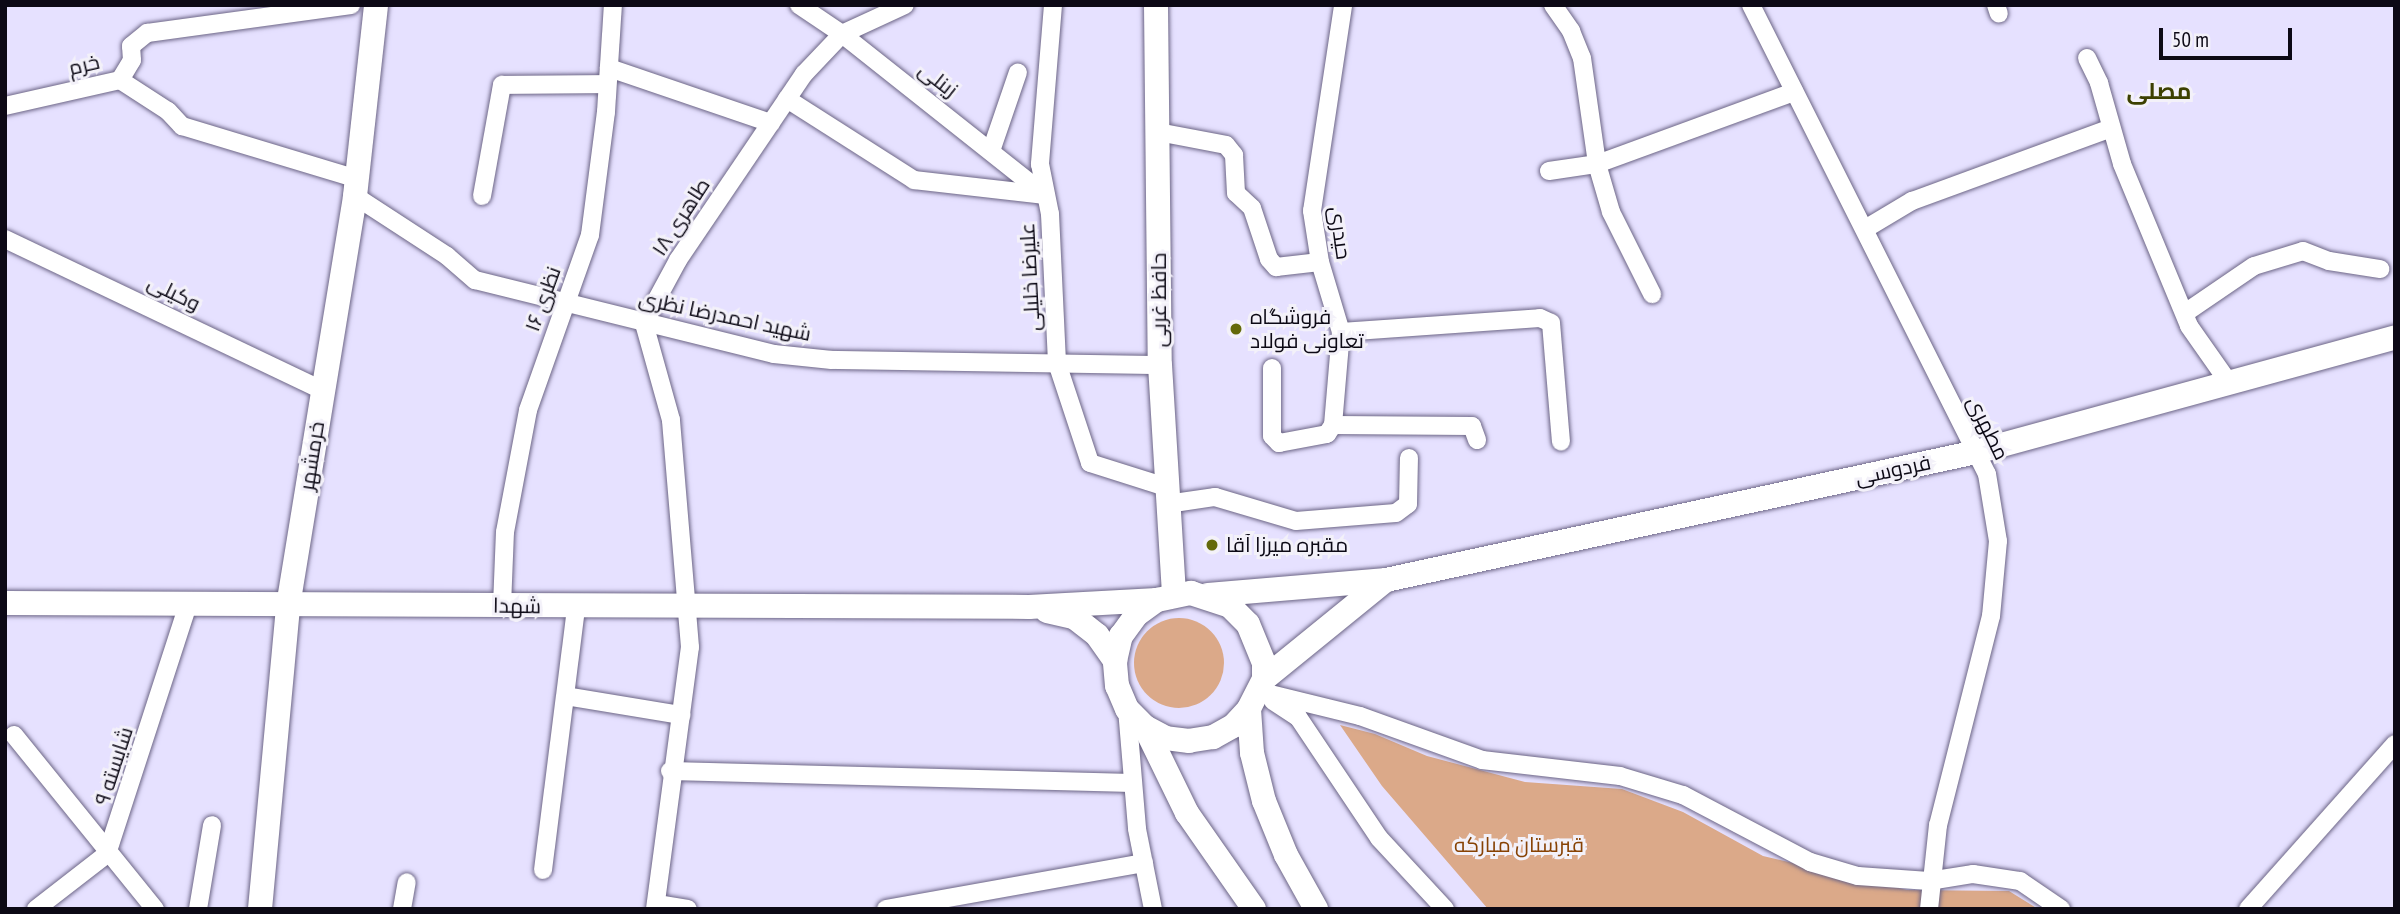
<!DOCTYPE html>
<html>
<head>
<meta charset="utf-8">
<style>
	body { margin:0 }
	#map { position:relative; width:2400px; height:914px; overflow:hidden; background:#e6e1ff; font-family:"PT Sans Narrow",Cairo,sans-serif }
	div>[style] { position:absolute }
	[style*='--x'] { left:calc(var(--x)*1px); top:calc(var(--y)*1px); width:calc(var(--w)*1px); rotate:calc(var(--a)*1deg) }
	.green>* { inset:0; background:#dba989 }
	.round { border-radius:50% }
	.roads { filter:drop-shadow(0 0 2px #6c6586) drop-shadow(0 0 2px #6c6586) }
	.street>* { height:18px; margin:-9px; padding:0 9px; transform-origin:9px; border-radius:9px; background:#fff }
	.secondary>* { height:24px; margin:-12px; padding:0 12px; transform-origin:12px; border-radius:12px; background:#fff }
	.dots>* { width:19px; height:19px; translate:-50% -50%; box-sizing:border-box; border:4px solid #f3f1f9; border-radius:50% }
	span { translate:-50% -50%; white-space:nowrap; text-align:center; line-height:1.15; -webkit-text-stroke:6px #f3f1f9; paint-order:stroke }
	.street-label { font-size:21px; color:#0c0915 }
	.poi-label { font-size:21px; color:#0c0915 }
	.left { translate:0 -50%; text-align:left }
	.park-label { font-size:21px; color:#874204 }
	.neighbourhood-label { font-size:23px; color:#3c4000; font-weight:700 }
	.frame { position:absolute; inset:0; border:7px solid #0c0915; pointer-events:none }
	.scale { position:absolute; left:2159px; top:28px; width:133px; height:32px; box-sizing:border-box; border:4px solid #0c0915; border-top:0; padding-left:9px; font-size:21px; line-height:24px; white-space:nowrap; color:#0c0915; -webkit-text-stroke:5px #f3f1f9; paint-order:stroke }
</style>
</head>
<body>
<div id="map">
	<div class="green">
		<i class="round" style="left:1134px;top:618px;width:90px;height:90px"></i>
		<i style="clip-path:polygon(1340px 725px,1375px 734px,1427px 756px,1525px 782px,1622px 789px,1683px 812px,1763px 856px,1907px 890px,2009px 891px,2038px 909px,1488px 909px,1382px 786px)"></i>
	</div>
	<div class="roads">
		<div class="street">
			<i style="--x:799;--y:5;--w:52;--a:34"></i>
			<i style="--x:842;--y:34;--w:259;--a:38.4"></i>
			<i style="--x:1053;--y:5;--w:160;--a:94.7"></i>
			<i style="--x:1040;--y:164;--w:51;--a:78.7"></i>
			<i style="--x:1050;--y:214;--w:149;--a:87.3"></i>
			<i style="--x:1057;--y:363;--w:105;--a:71.7"></i>
			<i style="--x:1090;--y:463;--w:80;--a:17.5"></i>
			<i style="--x:1553;--y:5;--w:32;--a:55"></i>
			<i style="--x:1571;--y:31;--w:29;--a:68"></i>
			<i style="--x:1582;--y:58;--w:107;--a:81.9"></i>
			<i style="--x:1597;--y:164;--w:50;--a:73.7"></i>
			<i style="--x:1611;--y:212;--w:92;--a:63.4"></i>
			<i style="--x:1751;--y:5;--w:525;--a:63.29"></i>
			<i style="--x:1987;--y:474;--w:68;--a:80.7"></i>
			<i style="--x:1998;--y:541;--w:75;--a:95.3"></i>
			<i style="--x:1991;--y:616;--w:216;--a:104.2"></i>
			<i style="--x:1938;--y:825;--w:84;--a:96.1"></i>
			<i style="--x:1996;--y:5;--w:9;--a:72"></i>
			<i style="--x:2087;--y:58;--w:28;--a:64"></i>
			<i style="--x:2099;--y:83;--w:84;--a:74.1"></i>
			<i style="--x:2122;--y:164;--w:175;--a:67.5"></i>
			<i style="--x:2189;--y:326;--w:66;--a:54.9"></i>
			<i style="--x:609;--y:68;--w:171;--a:18.8"></i>
			<i style="--x:120;--y:80;--w:57;--a:32.9"></i>
			<i style="--x:168;--y:111;--w:21;--a:47"></i>
			<i style="--x:182;--y:126;--w:183;--a:16.8"></i>
			<i style="--x:787;--y:99;--w:151;--a:32.5"></i>
			<i style="--x:914;--y:180;--w:132;--a:6.5"></i>
			<i style="--x:5;--y:106;--w:118;--a:-12.7"></i>
			<i style="--x:120;--y:80;--w:23;--a:-59"></i>
			<i style="--x:132;--y:60;--w:14;--a:-94"></i>
			<i style="--x:131;--y:46;--w:21;--a:-39"></i>
			<i style="--x:147;--y:33;--w:206;--a:-7.8"></i>
			<i style="--x:1158;--y:132;--w:69;--a:10.8"></i>
			<i style="--x:1226;--y:145;--w:13;--a:51"></i>
			<i style="--x:1234;--y:155;--w:38;--a:87"></i>
			<i style="--x:1236;--y:193;--w:22;--a:43"></i>
			<i style="--x:1252;--y:208;--w:54;--a:71.6"></i>
			<i style="--x:1269;--y:259;--w:11;--a:49"></i>
			<i style="--x:1276;--y:267;--w:44;--a:-6.5"></i>
			<i style="--x:991;--y:151;--w:83;--a:-71.1"></i>
			<i style="--x:1549;--y:171;--w:49;--a:-8.3"></i>
			<i style="--x:1597;--y:164;--w:210;--a:-20.1"></i>
			<i style="--x:355;--y:196;--w:110;--a:33.1"></i>
			<i style="--x:447;--y:256;--w:37;--a:41"></i>
			<i style="--x:475;--y:280;--w:308;--a:13.9"></i>
			<i style="--x:774;--y:354;--w:58;--a:5.9"></i>
			<i style="--x:832;--y:360;--w:328;--a:0.9"></i>
			<i style="--x:482;--y:196;--w:113;--a:-79.8"></i>
			<i style="--x:502;--y:85;--w:105;--a:-0.5"></i>
			<i style="--x:1865;--y:229;--w:55;--a:-30.8"></i>
			<i style="--x:1912;--y:201;--w:212;--a:-20.1"></i>
			<i style="--x:5;--y:239;--w:351;--a:25.5"></i>
			<i style="--x:2185;--y:313;--w:83;--a:-34.3"></i>
			<i style="--x:2254;--y:266;--w:51;--a:-17"></i>
			<i style="--x:2303;--y:251;--w:28;--a:21"></i>
			<i style="--x:2329;--y:261;--w:52;--a:8.9"></i>
			<i style="--x:1341;--y:332;--w:199;--a:-4"></i>
			<i style="--x:1540;--y:318;--w:12;--a:24"></i>
			<i style="--x:1551;--y:323;--w:119;--a:85.2"></i>
			<i style="--x:1272;--y:368;--w:68;--a:90"></i>
			<i style="--x:1272;--y:436;--w:10;--a:45"></i>
			<i style="--x:1279;--y:443;--w:49;--a:-10.6"></i>
			<i style="--x:1327;--y:434;--w:11;--a:-56"></i>
			<i style="--x:1333;--y:425;--w:93;--a:-85.1"></i>
			<i style="--x:1341;--y:332;--w:73;--a:-106.7"></i>
			<i style="--x:1320;--y:262;--w:52;--a:-98.9"></i>
			<i style="--x:1312;--y:211;--w:208;--a:-81.4"></i>
			<i style="--x:1333;--y:425;--w:139;--a:0.4"></i>
			<i style="--x:1472;--y:426;--w:15;--a:70"></i>
			<i style="--x:1167;--y:504;--w:49;--a:-8.3"></i>
			<i style="--x:1215;--y:497;--w:84;--a:16.5"></i>
			<i style="--x:1296;--y:521;--w:100;--a:-4.6"></i>
			<i style="--x:1396;--y:513;--w:15;--a:-37"></i>
			<i style="--x:1408;--y:504;--w:46;--a:-88.8"></i>
			<i style="--x:502;--y:606;--w:74;--a:-87.7"></i>
			<i style="--x:505;--y:532;--w:124;--a:-79.3"></i>
			<i style="--x:528;--y:410;--w:186;--a:-70.5"></i>
			<i style="--x:590;--y:235;--w:124;--a:-82.6"></i>
			<i style="--x:606;--y:112;--w:107;--a:-86.3"></i>
			<i style="--x:1258;--y:691;--w:105;--a:13.8"></i>
			<i style="--x:1360;--y:716;--w:130;--a:19.8"></i>
			<i style="--x:1482;--y:760;--w:139;--a:6.6"></i>
			<i style="--x:1620;--y:776;--w:66;--a:16.8"></i>
			<i style="--x:1683;--y:795;--w:144;--a:27.8"></i>
			<i style="--x:1810;--y:862;--w:50;--a:16.3"></i>
			<i style="--x:1858;--y:876;--w:71;--a:4"></i>
			<i style="--x:1929;--y:881;--w:45;--a:-9"></i>
			<i style="--x:1973;--y:874;--w:48;--a:8.5"></i>
			<i style="--x:2020;--y:881;--w:50;--a:34.3"></i>
			<i style="--x:566;--y:696;--w:117;--a:9.4"></i>
			<i style="--x:1273;--y:701;--w:30;--a:33"></i>
			<i style="--x:1298;--y:717;--w:146;--a:56.2"></i>
			<i style="--x:1379;--y:838;--w:97;--a:47.1"></i>
			<i style="--x:1127;--y:709;--w:120;--a:85.2"></i>
			<i style="--x:1137;--y:829;--w:82;--a:78.7"></i>
			<i style="--x:14;--y:735;--w:224;--a:51"></i>
			<i style="--x:670;--y:771;--w:463;--a:1.5"></i>
			<i style="--x:543;--y:870;--w:265;--a:-82.8"></i>
			<i style="--x:657;--y:904;--w:31;--a:9"></i>
			<i style="--x:36;--y:909;--w:90;--a:-37.8"></i>
			<i style="--x:107;--y:854;--w:262;--a:-72"></i>
			<i style="--x:198;--y:909;--w:85;--a:-80.5"></i>
			<i style="--x:402;--y:909;--w:27;--a:-80"></i>
			<i style="--x:655;--y:909;--w:264;--a:-82.4"></i>
			<i style="--x:690;--y:647;--w:228;--a:-94.8"></i>
			<i style="--x:671;--y:420;--w:101;--a:-105.6"></i>
			<i style="--x:644;--y:323;--w:72;--a:-61.6"></i>
			<i style="--x:678;--y:260;--w:225;--a:-55.9"></i>
			<i style="--x:804;--y:74;--w:55;--a:-46.5"></i>
			<i style="--x:842;--y:34;--w:69;--a:-24.7"></i>
			<i style="--x:886;--y:909;--w:262;--a:-10.1"></i>
			<i style="--x:2248;--y:909;--w:221;--a:-48.3"></i>
		</div>
		<div class="secondary">
			<i style="--x:1156;--y:5;--w:360;--a:89.4"></i>
			<i style="--x:1160;--y:365;--w:229;--a:86.5"></i>
			<i style="--x:1208;--y:595;--w:179;--a:-4.8"></i>
			<i style="--x:1386;--y:580;--w:604;--a:-12.24"></i>
			<i style="--x:1976;--y:452;--w:434;--a:-15.3"></i>
			<i style="--x:5;--y:603;--w:1024;--a:0.22"></i>
			<i style="--x:1029;--y:607;--w:128;--a:-3.1"></i>
			<i style="--x:1157;--y:600;--w:35;--a:-12"></i>
			<i style="--x:1191;--y:593;--w:41;--a:18.4"></i>
			<i style="--x:1230;--y:606;--w:25;--a:45"></i>
			<i style="--x:1248;--y:624;--w:42;--a:67.7"></i>
			<i style="--x:1264;--y:663;--w:16;--a:90"></i>
			<i style="--x:1264;--y:679;--w:34;--a:117"></i>
			<i style="--x:1249;--y:709;--w:23;--a:133"></i>
			<i style="--x:1233;--y:726;--w:23;--a:151"></i>
			<i style="--x:1213;--y:737;--w:24;--a:171"></i>
			<i style="--x:1189;--y:741;--w:23;--a:-173"></i>
			<i style="--x:1166;--y:738;--w:24;--a:-152"></i>
			<i style="--x:1145;--y:727;--w:25;--a:-135"></i>
			<i style="--x:1127;--y:709;--w:25;--a:-113"></i>
			<i style="--x:1117;--y:686;--w:25;--a:-95"></i>
			<i style="--x:1115;--y:661;--w:26;--a:-77"></i>
			<i style="--x:1121;--y:636;--w:26;--a:-54"></i>
			<i style="--x:1136;--y:615;--w:26;--a:-36"></i>
			<i style="--x:1047;--y:611;--w:28;--a:13"></i>
			<i style="--x:1074;--y:617;--w:29;--a:38"></i>
			<i style="--x:1097;--y:635;--w:32;--a:55"></i>
			<i style="--x:1264;--y:679;--w:157;--a:-39.1"></i>
			<i style="--x:1249;--y:709;--w:44;--a:86.1"></i>
			<i style="--x:1252;--y:753;--w:49;--a:76"></i>
			<i style="--x:1264;--y:801;--w:58;--a:67.8"></i>
			<i style="--x:1286;--y:855;--w:62;--a:60.9"></i>
			<i style="--x:1145;--y:727;--w:96;--a:64"></i>
			<i style="--x:1187;--y:813;--w:117;--a:55.1"></i>
			<i style="--x:260;--y:909;--w:304;--a:-84.7"></i>
			<i style="--x:288;--y:606;--w:415;--a:-80.7"></i>
			<i style="--x:355;--y:196;--w:192;--a:-83.7"></i>
		</div>
	</div>
	<div class="dots">
		<i style="left:1236px;top:329px;background:#636909"></i>
		<i style="left:1212px;top:545px;background:#636909"></i>
	</div>
	<div class="street-label">
		<span style="left:84px;top:65px;rotate:-13deg">خرم</span>
		<span style="left:938px;top:80px;rotate:38deg">زینلی</span>
		<span style="left:681px;top:217px;rotate:-57deg">طاهری ۱۸</span>
		<span style="left:1340px;top:233px;rotate:82deg">حیدری</span>
		<span style="left:1030px;top:277px;rotate:-93deg">علیرضا خلیلی</span>
		<span style="left:174px;top:293px;rotate:26deg">وکیلی</span>
		<span style="left:543px;top:299px;rotate:-70deg">نظری ۱۶</span>
		<span style="left:1159px;top:300px;rotate:-90deg">حافظ غربی</span>
		<span style="left:725px;top:316px;rotate:12deg">شهید احمدرضا نظری</span>
		<span style="left:1988px;top:428px;rotate:64deg">مطهری</span>
		<span style="left:312px;top:456px;rotate:-81deg">خرمشهر</span>
		<span style="left:1893px;top:470px;rotate:-12deg">فردوسی</span>
		<span style="left:517px;top:606px;rotate:1deg">شهدا</span>
		<span style="left:114px;top:766px;rotate:-72deg">شایسته ۹</span>
	</div>
	<div class="poi-label">
		<span class="left" style="left:1250px;top:329px">فروشگاه<br>تعاونی فولاد</span>
		<span class="left" style="left:1226px;top:545px">مقبره میرزا آقا</span>
	</div>
	<div class="park-label">
		<span style="left:1519px;top:845px">قبرستان مبارکه</span>
	</div>
	<div class="neighbourhood-label">
		<span style="left:2159px;top:91px">مصلی</span>
	</div>
	<div class="frame"></div>
	<div class="scale">50 m</div>
</div>
</body>
</html>
